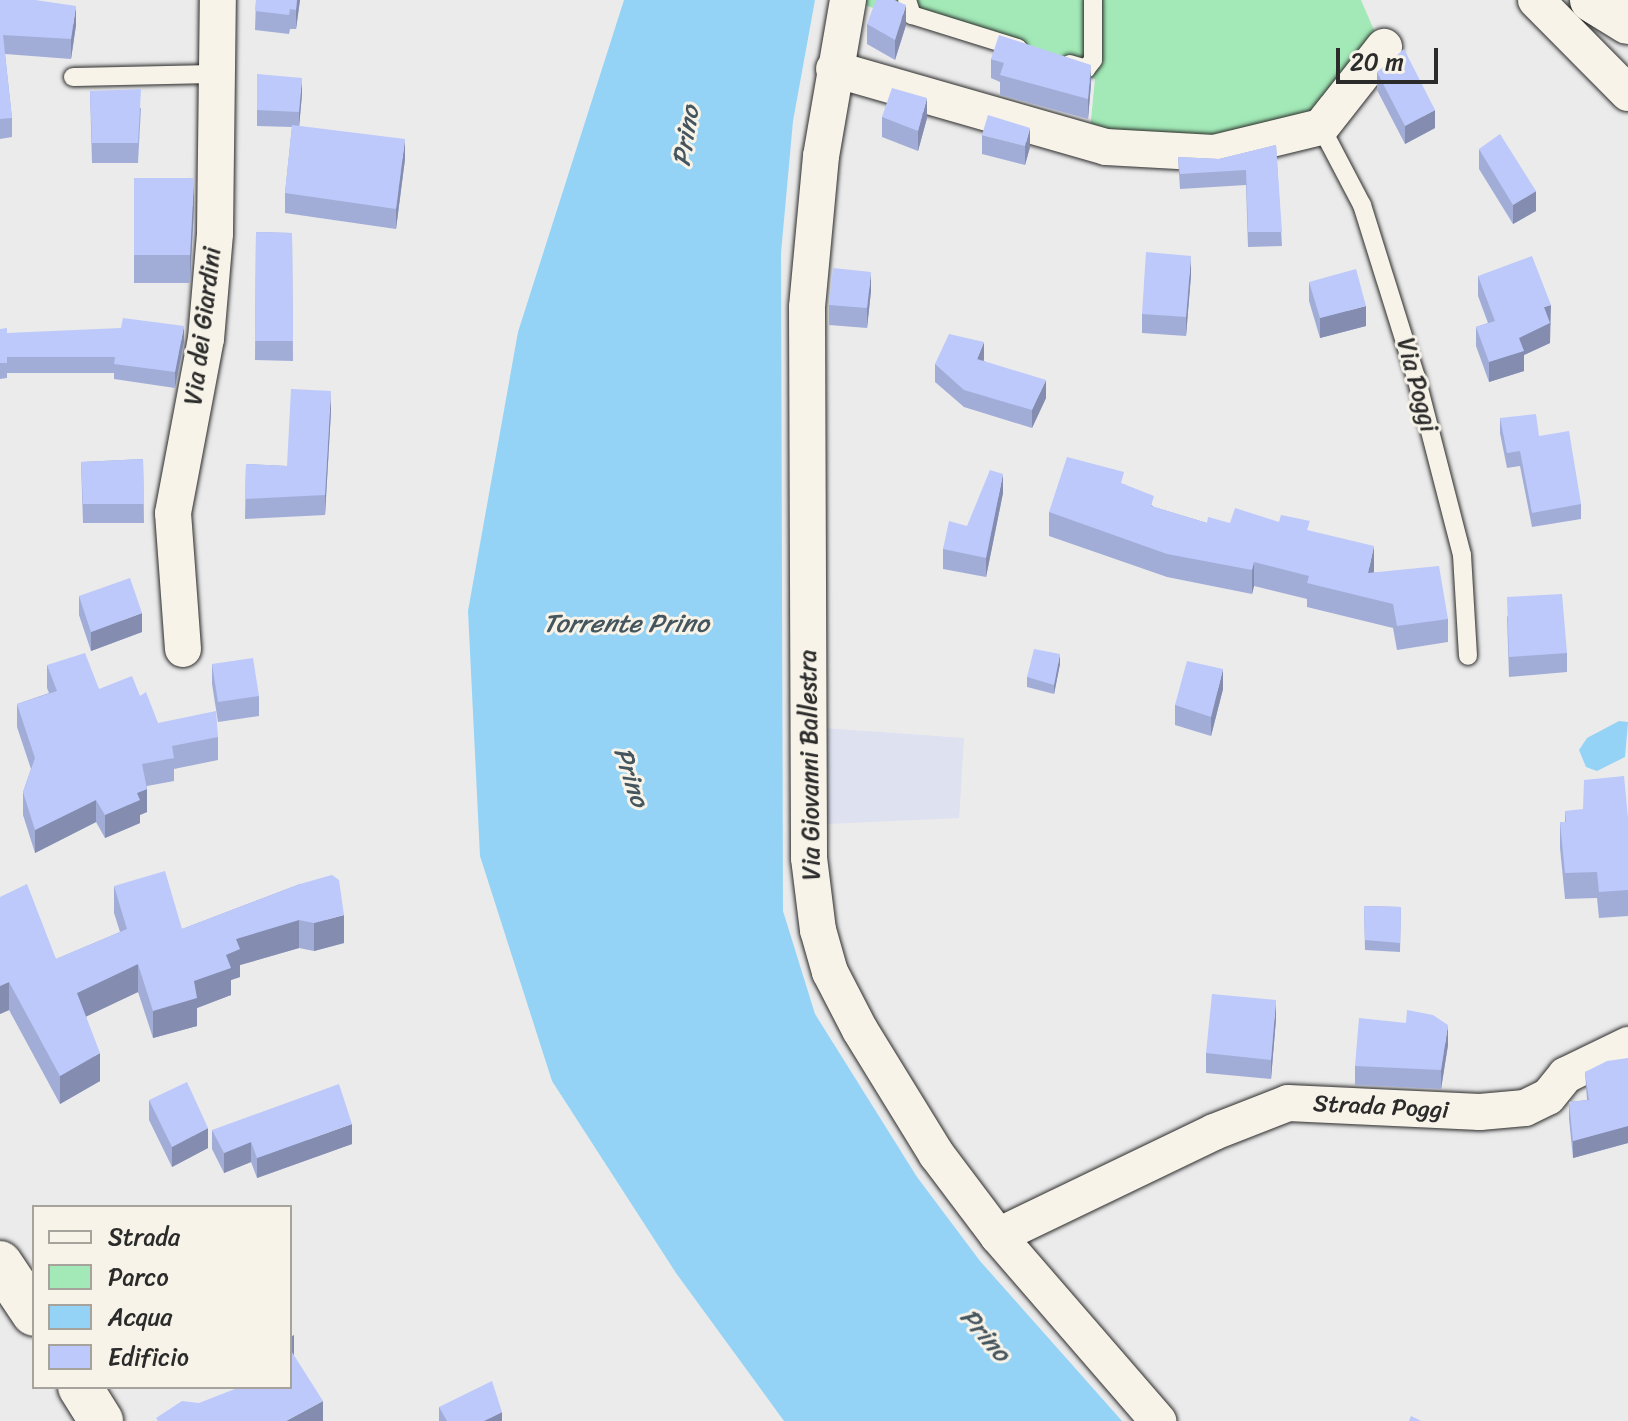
<!DOCTYPE html>
<html>
<head>
<meta charset="utf-8">
<style>
	body { margin:0 }
	#map { position:relative; width:1628px; height:1421px; overflow:hidden; background:#ebebec; font-family:Sriracha,sans-serif }
	div>[style] { position:absolute }
	[style*='--x'] { left:calc(var(--x)*1px); top:calc(var(--y)*1px); width:calc(var(--w)*1px); rotate:calc(var(--a)*1deg) }
	.built>* { inset:0; background:#dde1f0 }
	.green>* { inset:0; background:#a2e9b7 }
	.water>* { inset:0; background:#94d3f5 }
	.roads { filter:drop-shadow(0 0 2px #2b2b2b) drop-shadow(0 0 2px #2b2b2b) }
	.service>* { height:18px; margin:-9px; padding:0 9px; transform-origin:9px; border-radius:9px; background:#f7f3e8 }
	.minor>* { height:36px; margin:-18px; padding:0 18px; transform-origin:18px; border-radius:18px; background:#f7f3e8 }
	.secondary>* { height:44px; margin:-22px; padding:0 22px; transform-origin:22px; border-radius:22px; background:#f7f3e8 }
	.wall>* { inset:0; background:#a2add7 }
	.shaded-wall>* { inset:0; background:#848daf }
	.building>* { inset:0; background:#bcc9fa }
	span { translate:-50% -50%; white-space:nowrap; text-align:center; line-height:1.15; -webkit-text-stroke:6px #f7f3e8; paint-order:stroke }
	.street-label { font-size:24px; color:#2b2b2b }
	.water-label { font-size:26px; color:#45555e; font-style:italic }
	.legend { position:absolute; left:32px; top:1205px; width:260px; height:184px; box-sizing:border-box; background:#f7f3e8; border:2px solid #a5a39c; margin:0; padding:10px 14px; list-style:none; font-size:24px; color:#2b2b2b }
	.legend li { display:flex; align-items:center; gap:16px; height:40px }
	.legend b { width:40px; border:2px solid #a5a39c }
	.scale { position:absolute; left:1336px; top:48px; width:102px; height:36px; box-sizing:border-box; border:4px solid #2b2b2b; border-top:0; padding-left:10px; font-size:24px; line-height:28px; white-space:nowrap; color:#2b2b2b; -webkit-text-stroke:6px #f7f3e8; paint-order:stroke }
</style>
</head>
<body>
<div id="map">
	<div class="built">
		<i style="clip-path:polygon(823px 728px,964px 738px,959px 818px,826px 824px)"></i>
	</div>
	<div class="green">
		<i style="clip-path:polygon(865px 0,1361px 0,1377px 37px,1313px 121px,1240px 142px,1090px 130px,1095px 79px,864px 5px)"></i>
	</div>
	<div class="water">
		<i style="clip-path:polygon(624px 0,815px 0,793px 121px,781px 253px,783px 911px,815px 1014px,917px 1177px,980px 1261px,1122px 1421px,784px 1421px,676px 1273px,552px 1081px,480px 856px,468px 611px,518px 332px)"></i>
		<i style="clip-path:polygon(1619px 721px,1628px 722px,1625px 757px,1597px 771px,1586px 767px,1579px 750px,1587px 738px)"></i>
	</div>
	<div class="roads">
		<div class="service">
			<i style="--x:907;--y:0;--w:16;--a:72"></i>
			<i style="--x:912;--y:15;--w:111;--a:17.3"></i>
			<i style="--x:1070;--y:64;--w:17;--a:17"></i>
			<i style="--x:1086;--y:69;--w:11;--a:-52"></i>
			<i style="--x:1093;--y:60;--w:60;--a:-90"></i>
			<i style="--x:73;--y:77;--w:142;--a:-1.2"></i>
			<i style="--x:1321;--y:127;--w:88;--a:62.3"></i>
			<i style="--x:1362;--y:205;--w:180;--a:72.6"></i>
			<i style="--x:1416;--y:377;--w:184;--a:75.5"></i>
			<i style="--x:1462;--y:555;--w:101;--a:86.6"></i>
		</div>
		<div class="minor">
			<i style="--x:848;--y:0;--w:158;--a:99.8"></i>
			<i style="--x:821;--y:156;--w:152;--a:95.3"></i>
			<i style="--x:807;--y:307;--w:551;--a:89.79"></i>
			<i style="--x:809;--y:858;--w:73;--a:82.9"></i>
			<i style="--x:818;--y:930;--w:44;--a:74.1"></i>
			<i style="--x:830;--y:972;--w:65;--a:62.7"></i>
			<i style="--x:860;--y:1030;--w:147;--a:58.4"></i>
			<i style="--x:937;--y:1155;--w:101;--a:53"></i>
			<i style="--x:998;--y:1236;--w:245;--a:49.1"></i>
			<i style="--x:1536;--y:0;--w:131;--a:45.3"></i>
			<i style="--x:834;--y:69;--w:283;--a:16"></i>
			<i style="--x:1106;--y:147;--w:108;--a:3.2"></i>
			<i style="--x:1214;--y:153;--w:110;--a:-13.7"></i>
			<i style="--x:1321;--y:127;--w:102;--a:-51.8"></i>
			<i style="--x:183;--y:649;--w:136;--a:-94.2"></i>
			<i style="--x:173;--y:513;--w:177;--a:-79.3"></i>
			<i style="--x:206;--y:339;--w:106;--a:-85.1"></i>
			<i style="--x:215;--y:233;--w:233;--a:-89.3"></i>
			<i style="--x:998;--y:1236;--w:240;--a:-25.7"></i>
			<i style="--x:1214;--y:1132;--w:79;--a:-21.4"></i>
			<i style="--x:1288;--y:1103;--w:192;--a:2.7"></i>
			<i style="--x:1480;--y:1112;--w:45;--a:-5.1"></i>
			<i style="--x:1525;--y:1108;--w:25;--a:-26"></i>
			<i style="--x:1548;--y:1097;--w:28;--a:-51"></i>
			<i style="--x:1566;--y:1075;--w:69;--a:-25.8"></i>
		</div>
		<div class="secondary">
			<i style="--x:1592;--y:0;--w:42;--a:31.4"></i>
			<i style="--x:0;--y:1263;--w:61;--a:56.3"></i>
			<i style="--x:80;--y:1387;--w:40;--a:58"></i>
		</div>
	</div>
	<div class="wall">
		<i style="clip-path:polygon(0 0,76px 25px,71px 59px,5px 54px,12px 118px,12px 137px,0 139px)"></i>
		<i style="clip-path:polygon(256px 0,300px 0,296px 29px,290px 29px,289px 34px,255px 30px)"></i>
		<i style="clip-path:polygon(867px 24px,906px 25px,895px 60px,867px 44px)"></i>
		<i style="clip-path:polygon(991px 59px,1091px 84px,1088px 119px,1000px 95px,1000px 82px,991px 78px)"></i>
		<i style="clip-path:polygon(1377px 72px,1435px 128px,1405px 144px,1377px 90px)"></i>
		<i style="clip-path:polygon(257px 74px,302px 94px,299px 126px,405px 159px,396px 229px,285px 213px,285px 193px,292px 127px,257px 126px)"></i>
		<i style="clip-path:polygon(90px 91px,141px 108px,138px 163px,92px 163px)"></i>
		<i style="clip-path:polygon(882px 117px,927px 118px,918px 151px,882px 137px)"></i>
		<i style="clip-path:polygon(982px 135px,1030px 147px,1025px 165px,982px 154px)"></i>
		<i style="clip-path:polygon(1276px 145px,1282px 246px,1248px 247px,1246px 185px,1180px 189px,1178px 157px,1219px 159px)"></i>
		<i style="clip-path:polygon(1479px 149px,1536px 211px,1513px 224px,1479px 169px)"></i>
		<i style="clip-path:polygon(134px 178px,194px 207px,190px 283px,134px 283px)"></i>
		<i style="clip-path:polygon(256px 232px,292px 233px,293px 361px,255px 360px)"></i>
		<i style="clip-path:polygon(1191px 275px,1186px 336px,1142px 333px,1142px 314px)"></i>
		<i style="clip-path:polygon(1478px 276px,1551px 324px,1550px 325px,1550px 343px,1524px 355px,1524px 371px,1489px 382px,1476px 346px,1476px 327px,1488px 323px,1478px 296px)"></i>
		<i style="clip-path:polygon(1309px 282px,1366px 326px,1320px 338px,1309px 301px)"></i>
		<i style="clip-path:polygon(871px 291px,867px 328px,829px 325px,829px 305px)"></i>
		<i style="clip-path:polygon(0 329px,7px 333px,184px 342px,175px 388px,114px 379px,114px 373px,7px 373px,7px 378px,0 379px)"></i>
		<i style="clip-path:polygon(984px 359px,984px 361px,1046px 398px,1032px 428px,964px 407px,935px 382px,935px 364px)"></i>
		<i style="clip-path:polygon(331px 411px,325px 515px,245px 519px,246px 464px,287px 466px)"></i>
		<i style="clip-path:polygon(1500px 418px,1539px 436px,1581px 504px,1581px 519px,1532px 527px,1520px 466px,1507px 468px,1500px 433px)"></i>
		<i style="clip-path:polygon(143px 459px,144px 523px,83px 523px,81px 462px)"></i>
		<i style="clip-path:polygon(1124px 484px,1154px 507px,1207px 523px,1230px 523px,1310px 531px,1374px 570px,1374px 572px,1448px 619px,1448px 642px,1397px 650px,1393px 628px,1307px 607px,1307px 599px,1254px 586px,1252px 594px,1167px 577px,1049px 536px,1049px 512px)"></i>
		<i style="clip-path:polygon(1003px 493px,986px 577px,943px 569px,943px 549px)"></i>
		<i style="clip-path:polygon(79px 596px,142px 632px,91px 651px,79px 615px)"></i>
		<i style="clip-path:polygon(1507px 616px,1567px 653px,1567px 672px,1509px 677px)"></i>
		<i style="clip-path:polygon(212px 664px,259px 696px,259px 716px,218px 722px,212px 684px)"></i>
		<i style="clip-path:polygon(1060px 664px,1054px 694px,1027px 687px,1027px 677px)"></i>
		<i style="clip-path:polygon(47px 665px,99px 689px,140px 696px,158px 723px,218px 737px,218px 760px,174px 769px,174px 781px,147px 786px,147px 812px,140px 815px,140px 823px,105px 838px,96px 822px,35px 853px,23px 815px,23px 792px,31px 769px,17px 727px,17px 704px,49px 693px,47px 688px)"></i>
		<i style="clip-path:polygon(1223px 689px,1211px 736px,1175px 725px,1175px 705px)"></i>
		<i style="clip-path:polygon(1565px 811px,1628px 818px,1628px 916px,1599px 918px,1597px 898px,1565px 899px,1560px 848px,1560px 822px,1565px 822px)"></i>
		<i style="clip-path:polygon(300px 884px,344px 943px,314px 951px,299px 948px,240px 965px,240px 977px,231px 980px,231px 995px,197px 1008px,197px 1026px,153px 1038px,138px 992px,86px 1016px,100px 1081px,60px 1104px,9px 1010px,0 1014px,0 897px,56px 959px,120px 932px,114px 913px,114px 886px,182px 929px)"></i>
		<i style="clip-path:polygon(1364px 906px,1401px 907px,1400px 952px,1365px 950px)"></i>
		<i style="clip-path:polygon(1276px 1019px,1271px 1079px,1206px 1073px,1206px 1053px)"></i>
		<i style="clip-path:polygon(1406px 1023px,1448px 1045px,1441px 1089px,1355px 1085px,1355px 1066px)"></i>
		<i style="clip-path:polygon(1628px 1058px,1628px 1143px,1573px 1158px,1569px 1119px,1569px 1102px,1587px 1100px,1585px 1072px)"></i>
		<i style="clip-path:polygon(149px 1100px,208px 1148px,172px 1167px,149px 1120px)"></i>
		<i style="clip-path:polygon(212px 1130px,352px 1144px,257px 1178px,251px 1162px,224px 1173px,212px 1149px)"></i>
		<i style="clip-path:polygon(439px 1407px,502px 1421px,439px 1421px)"></i>
	</div>
	<div class="shaded-wall">
		<i style="clip-path:polygon(297px 0,300px 0,296px 29px,296px 10px)"></i>
		<i style="clip-path:polygon(906px 5px,906px 25px,895px 60px,895px 40px)"></i>
		<i style="clip-path:polygon(76px 6px,76px 25px,71px 59px,71px 39px)"></i>
		<i style="clip-path:polygon(1091px 65px,1091px 84px,1088px 119px,1088px 99px)"></i>
		<i style="clip-path:polygon(302px 78px,302px 94px,299px 128px,299px 112px)"></i>
		<i style="clip-path:polygon(927px 98px,927px 118px,918px 151px,918px 131px)"></i>
		<i style="clip-path:polygon(1435px 110px,1435px 128px,1405px 144px,1405px 126px)"></i>
		<i style="clip-path:polygon(1030px 128px,1030px 147px,1025px 165px,1025px 146px)"></i>
		<i style="clip-path:polygon(405px 139px,405px 159px,396px 229px,396px 209px)"></i>
		<i style="clip-path:polygon(194px 178px,194px 207px,190px 283px,190px 255px)"></i>
		<i style="clip-path:polygon(1536px 191px,1536px 211px,1513px 224px,1513px 205px)"></i>
		<i style="clip-path:polygon(1191px 256px,1191px 275px,1186px 336px,1186px 317px)"></i>
		<i style="clip-path:polygon(871px 272px,871px 291px,867px 328px,867px 308px)"></i>
		<i style="clip-path:polygon(1551px 305px,1550px 343px,1524px 355px,1524px 371px,1489px 382px,1489px 362px,1519px 338px,1544px 307px)"></i>
		<i style="clip-path:polygon(1366px 306px,1366px 326px,1320px 338px,1320px 318px)"></i>
		<i style="clip-path:polygon(184px 326px,184px 342px,175px 388px,175px 372px)"></i>
		<i style="clip-path:polygon(984px 342px,984px 359px,977px 377px,977px 359px)"></i>
		<i style="clip-path:polygon(1046px 380px,1046px 398px,1032px 428px,1032px 410px)"></i>
		<i style="clip-path:polygon(331px 391px,331px 411px,325px 515px,325px 495px)"></i>
		<i style="clip-path:polygon(1003px 474px,1003px 493px,986px 577px,986px 558px)"></i>
		<i style="clip-path:polygon(1374px 546px,1374px 570px,1368px 597px,1368px 573px)"></i>
		<i style="clip-path:polygon(1254px 562px,1254px 586px,1252px 594px,1252px 570px)"></i>
		<i style="clip-path:polygon(142px 613px,142px 632px,91px 651px,91px 632px)"></i>
		<i style="clip-path:polygon(1060px 654px,1060px 664px,1054px 694px,1054px 685px)"></i>
		<i style="clip-path:polygon(1223px 669px,1223px 689px,1211px 736px,1211px 717px)"></i>
		<i style="clip-path:polygon(147px 789px,147px 812px,140px 815px,140px 823px,105px 838px,105px 815px,137px 793px)"></i>
		<i style="clip-path:polygon(96px 800px,96px 822px,35px 853px,35px 830px)"></i>
		<i style="clip-path:polygon(344px 915px,344px 943px,314px 951px,314px 923px)"></i>
		<i style="clip-path:polygon(299px 920px,299px 948px,240px 965px,240px 977px,231px 980px,231px 995px,197px 1008px,197px 1026px,153px 1038px,153px 1011px,194px 981px,226px 955px,236px 939px)"></i>
		<i style="clip-path:polygon(138px 964px,138px 992px,77px 1021px,77px 993px)"></i>
		<i style="clip-path:polygon(9px 982px,9px 1010px,0 1014px,0 986px)"></i>
		<i style="clip-path:polygon(1276px 1000px,1276px 1019px,1271px 1079px,1271px 1060px)"></i>
		<i style="clip-path:polygon(1448px 1025px,1448px 1045px,1441px 1089px,1441px 1070px)"></i>
		<i style="clip-path:polygon(100px 1053px,100px 1081px,60px 1104px,60px 1076px)"></i>
		<i style="clip-path:polygon(352px 1124px,352px 1144px,257px 1178px,257px 1158px)"></i>
		<i style="clip-path:polygon(1628px 1126px,1628px 1143px,1573px 1158px,1573px 1141px)"></i>
		<i style="clip-path:polygon(208px 1128px,208px 1148px,172px 1167px,172px 1147px)"></i>
		<i style="clip-path:polygon(251px 1142px,251px 1162px,224px 1173px,224px 1153px)"></i>
		<i style="clip-path:polygon(294px 1335px,294px 1356px,290px 1358px,290px 1337px)"></i>
		<i style="clip-path:polygon(323px 1401px,323px 1421px,286px 1421px)"></i>
		<i style="clip-path:polygon(502px 1412px,502px 1421px,484px 1421px)"></i>
	</div>
	<div class="building">
		<i style="clip-path:polygon(0 0,35px 0,76px 6px,71px 39px,3px 35px,12px 118px,0 119px)"></i>
		<i style="clip-path:polygon(256px 0,297px 0,296px 10px,290px 9px,289px 15px,255px 11px)"></i>
		<i style="clip-path:polygon(876px 0,894px 0,906px 5px,895px 40px,867px 24px)"></i>
		<i style="clip-path:polygon(999px 35px,1091px 65px,1088px 99px,1000px 75px,1004px 63px,991px 59px)"></i>
		<i style="clip-path:polygon(1404px 49px,1435px 110px,1405px 126px,1377px 72px)"></i>
		<i style="clip-path:polygon(257px 74px,302px 78px,299px 112px,257px 110px)"></i>
		<i style="clip-path:polygon(892px 88px,927px 98px,918px 131px,882px 117px)"></i>
		<i style="clip-path:polygon(141px 89px,138px 143px,92px 143px,90px 91px)"></i>
		<i style="clip-path:polygon(988px 115px,1030px 128px,1025px 146px,982px 135px)"></i>
		<i style="clip-path:polygon(292px 125px,405px 139px,396px 209px,285px 193px)"></i>
		<i style="clip-path:polygon(1500px 134px,1536px 191px,1513px 205px,1479px 149px)"></i>
		<i style="clip-path:polygon(1276px 145px,1282px 232px,1248px 232px,1246px 170px,1180px 174px,1178px 157px,1219px 159px)"></i>
		<i style="clip-path:polygon(134px 178px,194px 178px,190px 255px,134px 255px)"></i>
		<i style="clip-path:polygon(256px 232px,292px 233px,293px 341px,255px 341px)"></i>
		<i style="clip-path:polygon(1146px 252px,1191px 256px,1186px 317px,1142px 314px)"></i>
		<i style="clip-path:polygon(1532px 256px,1551px 305px,1544px 307px,1550px 323px,1519px 338px,1524px 351px,1489px 362px,1476px 327px,1495px 321px,1478px 276px)"></i>
		<i style="clip-path:polygon(833px 268px,871px 272px,867px 308px,829px 305px)"></i>
		<i style="clip-path:polygon(1356px 269px,1366px 306px,1320px 318px,1309px 282px)"></i>
		<i style="clip-path:polygon(123px 318px,184px 326px,175px 372px,114px 364px,115px 357px,7px 357px,7px 363px,0 363px,0 329px,7px 328px,7px 333px,121px 328px)"></i>
		<i style="clip-path:polygon(949px 334px,984px 342px,977px 359px,1046px 380px,1032px 410px,964px 390px,935px 364px)"></i>
		<i style="clip-path:polygon(291px 389px,331px 391px,325px 495px,245px 499px,246px 464px,287px 466px)"></i>
		<i style="clip-path:polygon(1536px 414px,1539px 436px,1569px 431px,1581px 504px,1532px 513px,1520px 451px,1507px 453px,1500px 418px)"></i>
		<i style="clip-path:polygon(1067px 457px,1124px 472px,1121px 483px,1154px 496px,1151px 506px,1207px 523px,1208px 517px,1230px 523px,1235px 508px,1279px 522px,1281px 515px,1310px 521px,1307px 530px,1374px 546px,1368px 573px,1439px 566px,1448px 619px,1397px 626px,1393px 604px,1307px 583px,1309px 576px,1254px 562px,1252px 570px,1167px 554px,1049px 512px)"></i>
		<i style="clip-path:polygon(143px 459px,144px 504px,83px 504px,81px 462px)"></i>
		<i style="clip-path:polygon(990px 470px,1003px 474px,986px 558px,943px 549px,949px 521px,967px 526px)"></i>
		<i style="clip-path:polygon(130px 578px,142px 613px,91px 632px,79px 596px)"></i>
		<i style="clip-path:polygon(1562px 594px,1567px 653px,1509px 657px,1507px 597px)"></i>
		<i style="clip-path:polygon(1034px 649px,1060px 654px,1054px 685px,1027px 677px)"></i>
		<i style="clip-path:polygon(85px 653px,99px 689px,132px 676px,140px 696px,146px 692px,158px 723px,216px 711px,218px 737px,172px 746px,174px 758px,142px 764px,147px 789px,137px 793px,140px 800px,105px 815px,96px 800px,35px 830px,23px 792px,35px 758px,17px 704px,57px 691px,47px 665px)"></i>
		<i style="clip-path:polygon(253px 658px,259px 696px,218px 702px,212px 664px)"></i>
		<i style="clip-path:polygon(1187px 661px,1223px 669px,1211px 717px,1175px 705px)"></i>
		<i style="clip-path:polygon(1624px 776px,1628px 818px,1628px 890px,1599px 892px,1597px 872px,1565px 873px,1560px 822px,1566px 822px,1565px 811px,1583px 809px,1584px 780px)"></i>
		<i style="clip-path:polygon(165px 871px,182px 929px,300px 884px,332px 875px,339px 880px,344px 915px,314px 923px,299px 920px,236px 939px,240px 949px,226px 955px,231px 968px,194px 981px,197px 998px,153px 1011px,138px 964px,77px 993px,100px 1053px,60px 1076px,9px 982px,0 986px,0 897px,27px 884px,56px 959px,127px 929px,114px 886px)"></i>
		<i style="clip-path:polygon(1364px 906px,1401px 907px,1400px 943px,1365px 940px)"></i>
		<i style="clip-path:polygon(1212px 994px,1276px 1000px,1271px 1060px,1206px 1053px)"></i>
		<i style="clip-path:polygon(1407px 1010px,1433px 1015px,1448px 1025px,1441px 1070px,1355px 1066px,1359px 1018px,1406px 1023px)"></i>
		<i style="clip-path:polygon(1628px 1058px,1628px 1126px,1573px 1141px,1569px 1102px,1589px 1100px,1585px 1072px,1607px 1061px)"></i>
		<i style="clip-path:polygon(187px 1082px,208px 1128px,172px 1147px,149px 1100px)"></i>
		<i style="clip-path:polygon(339px 1084px,352px 1124px,257px 1158px,251px 1142px,224px 1153px,212px 1130px)"></i>
		<i style="clip-path:polygon(290px 1349px,323px 1401px,286px 1421px,158px 1421px,156px 1418px,182px 1401px,199px 1403px,240px 1387px,290px 1387px)"></i>
		<i style="clip-path:polygon(492px 1381px,502px 1412px,484px 1421px,447px 1421px,439px 1407px)"></i>
		<i style="clip-path:polygon(1411px 1416px,1421px 1421px,1409px 1421px)"></i>
	</div>
	<div class="street-label">
		<span style="left:203px;top:326px;rotate:-83deg">Via dei Giardini</span>
		<span style="left:1417px;top:385px;rotate:75deg">Via Poggi</span>
		<span style="left:810px;top:765px;rotate:-91deg">Via Giovanni Ballestra</span>
		<span style="left:1381px;top:1107px;rotate:3deg">Strada Poggi</span>
	</div>
	<div class="water-label">
		<span style="left:686px;top:136px;rotate:-81deg">Prino</span>
		<span style="left:626px;top:624px">Torrente Prino</span>
		<span style="left:631px;top:777px;rotate:72deg">Prino</span>
		<span style="left:985px;top:1335px;rotate:49deg">Prino</span>
	</div>
	<ul class="legend">
	<li><b style="height:10px;background:#f7f3e8"></b>Strada</li>
	<li><b style="height:22px;background:#a2e9b7"></b>Parco</li>
	<li><b style="height:22px;background:#94d3f5"></b>Acqua</li>
	<li><b style="height:22px;background:#bcc9fa"></b>Edificio</li>
	</ul>
	<div class="scale">20 m</div>
</div>
</body>
</html>
